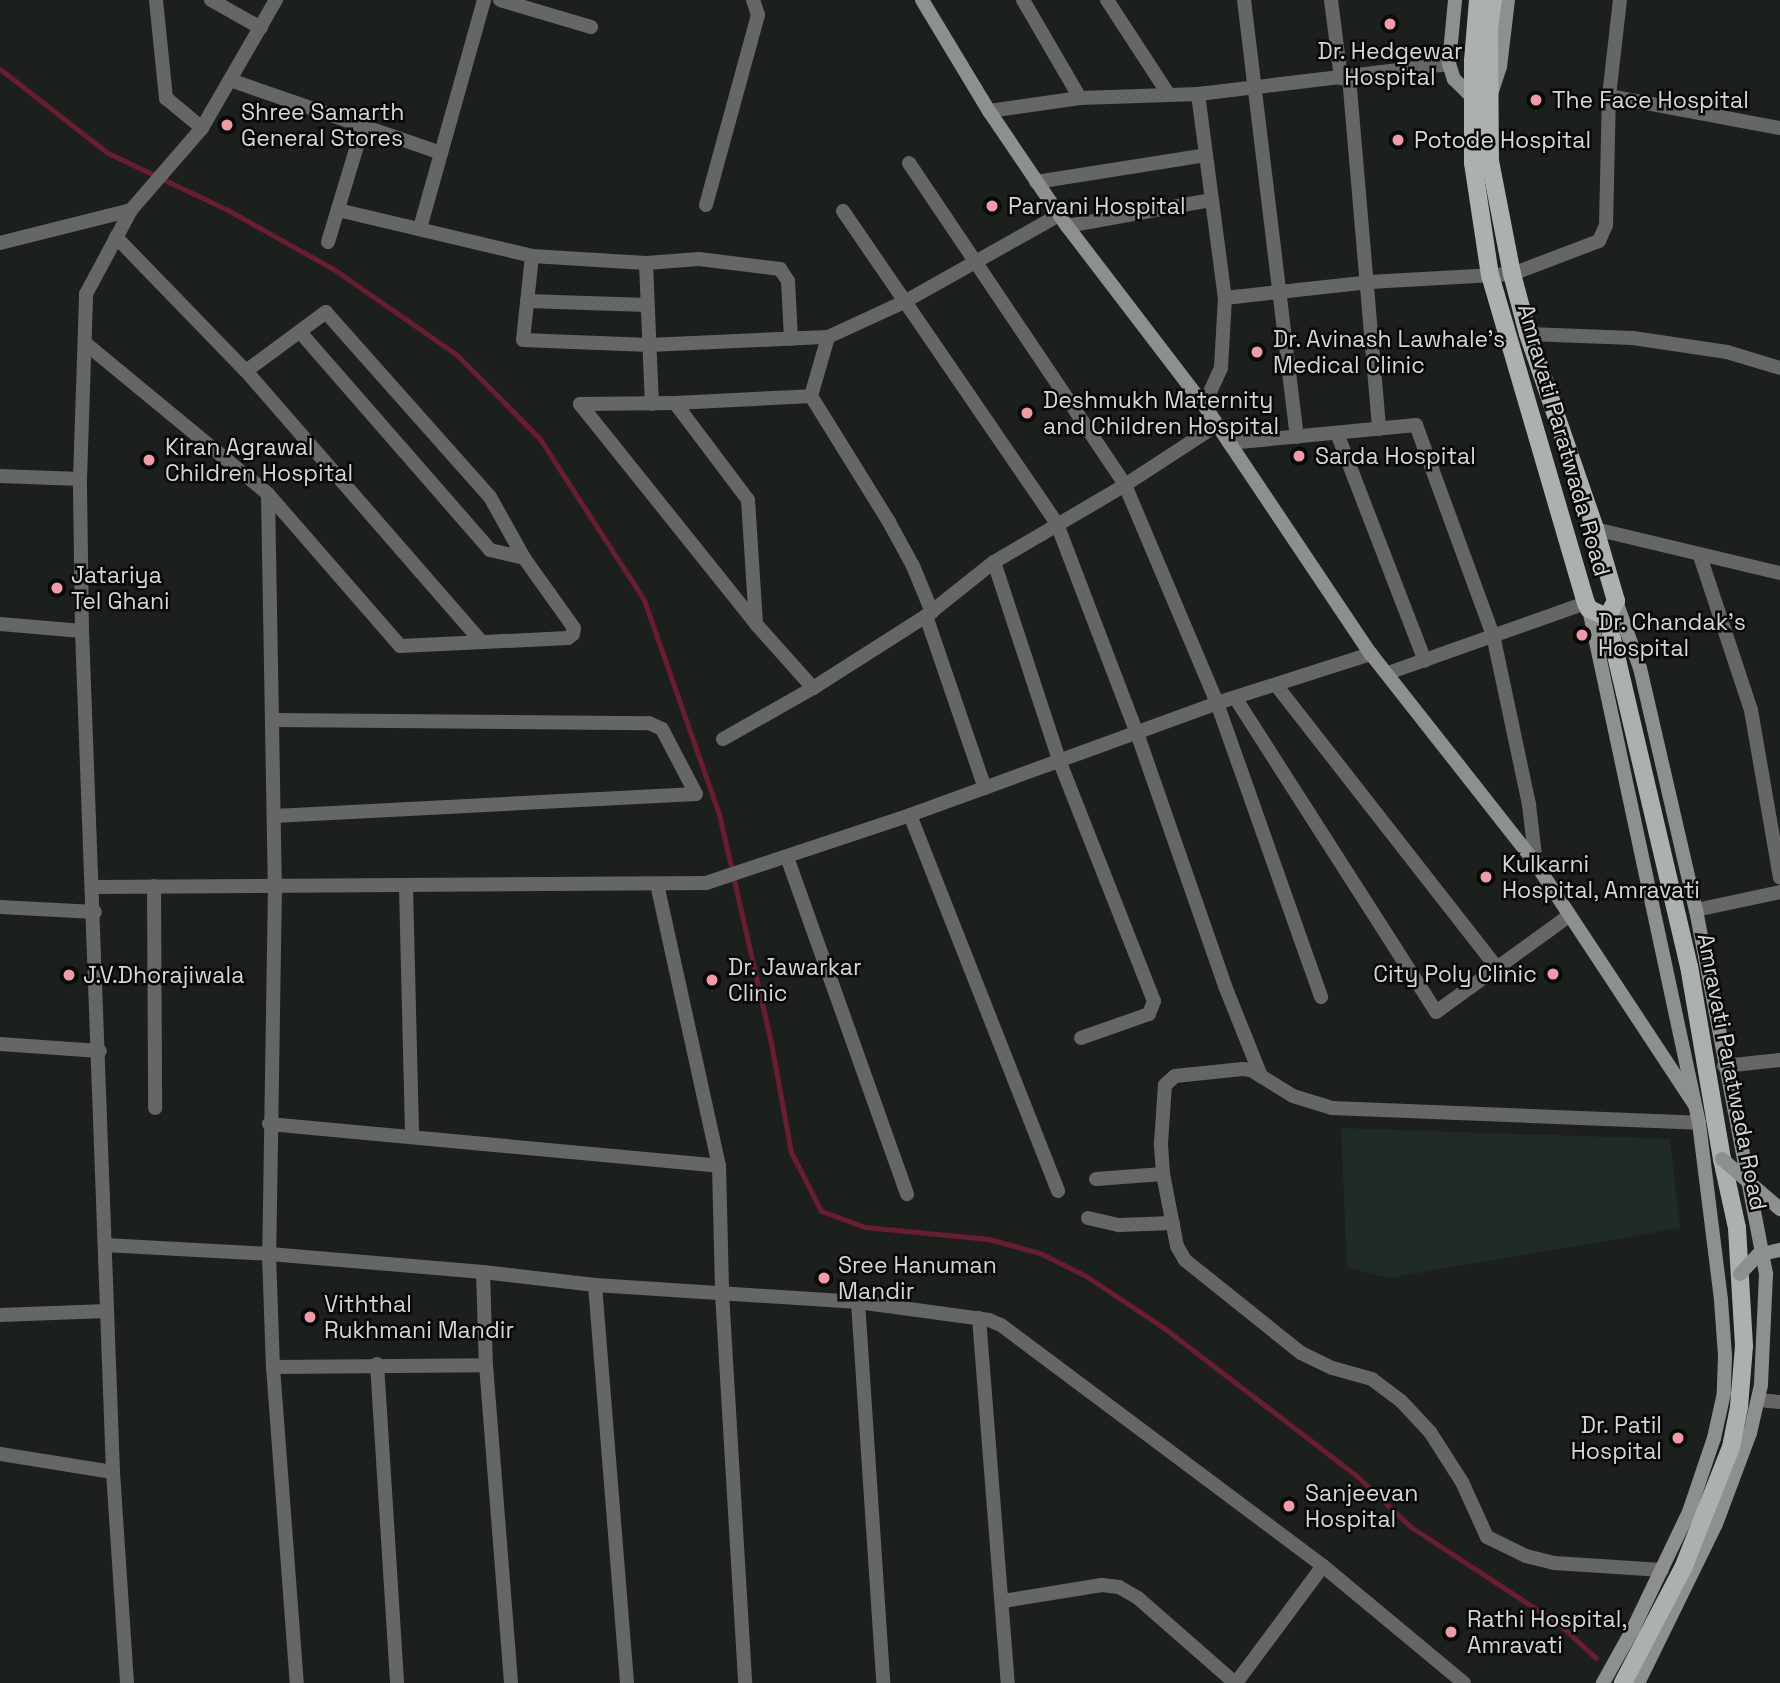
<!DOCTYPE html>
<html>
<head>
<meta charset="utf-8">
<style>
	body { margin:0 }
	#map { position:relative; width:1780px; height:1683px; overflow:hidden; background:#1b201d; font-family:"Space Grotesk",sans-serif }
	div>[style] { position:absolute }
	[style*='--x'] { left:calc(var(--x)*1px); top:calc(var(--y)*1px); width:calc(var(--w)*1px); rotate:calc(var(--a)*1deg) }
	.built>* { inset:0; background:#202b25 }
	.stream>* { height:5px; margin:-2.5px; padding:0 2.5px; transform-origin:2.5px; border-radius:2.5px; background:#6a1c30 }
	.street>* { height:14px; margin:-7px; padding:0 7px; transform-origin:7px; border-radius:7px; background:#646766 }
	.secondary>* { height:14px; margin:-7px; padding:0 7px; transform-origin:7px; border-radius:7px; background:#8c918e }
	.primary>* { height:18px; margin:-9px; padding:0 9px; transform-origin:9px; border-radius:9px; background:#abb1ae }
	.secondary-bridge>* { height:14px; margin:-7px; padding:0 7px; transform-origin:7px; border-radius:7px; background:#8c918e }
	.dots>* { width:19px; height:19px; translate:-50% -50%; box-sizing:border-box; border:4px solid #070908; border-radius:50% }
	span { translate:-50% -50%; white-space:nowrap; text-align:center; line-height:1.15; -webkit-text-stroke:5px #070908; paint-order:stroke }
	.poi-label { font-size:23px; color:#d3d7d5 }
	.left { translate:0 -50%; text-align:left }
	.right { translate:-100% -50%; text-align:right }
	.street-label { font-size:23px; color:#d3d7d5 }
</style>
</head>
<body>
<div id="map">
	<div class="built">
		<i style="clip-path:polygon(1341px 1128px,1670px 1139px,1680px 1228px,1389px 1278px,1347px 1268px)"></i>
	</div>
	<div class="stream">
		<i style="--x:0;--y:69;--w:137;--a:37.9"></i>
		<i style="--x:108;--y:153;--w:131;--a:25.4"></i>
		<i style="--x:226;--y:209;--w:125;--a:29.2"></i>
		<i style="--x:335;--y:270;--w:84;--a:34.8"></i>
		<i style="--x:404;--y:318;--w:65;--a:34.9"></i>
		<i style="--x:457;--y:355;--w:118;--a:45.3"></i>
		<i style="--x:540;--y:439;--w:192;--a:57.1"></i>
		<i style="--x:644;--y:600;--w:227;--a:70.7"></i>
		<i style="--x:719;--y:814;--w:235;--a:77.2"></i>
		<i style="--x:771;--y:1043;--w:111;--a:79.6"></i>
		<i style="--x:791;--y:1152;--w:66;--a:63"></i>
		<i style="--x:821;--y:1211;--w:47;--a:20"></i>
		<i style="--x:865;--y:1227;--w:124;--a:5.6"></i>
		<i style="--x:988;--y:1239;--w:54;--a:15.1"></i>
		<i style="--x:1040;--y:1253;--w:51;--a:26.6"></i>
		<i style="--x:1086;--y:1276;--w:94;--a:33.7"></i>
		<i style="--x:1164;--y:1328;--w:243;--a:37.5"></i>
		<i style="--x:1357;--y:1476;--w:74;--a:43.4"></i>
		<i style="--x:1411;--y:1527;--w:177;--a:33.2"></i>
		<i style="--x:1559;--y:1624;--w:50;--a:42.6"></i>
	</div>
	<div class="street">
		<i style="--x:156;--y:0;--w:99;--a:84.2"></i>
		<i style="--x:166;--y:98;--w:47;--a:39.8"></i>
		<i style="--x:211;--y:0;--w:57;--a:29.2"></i>
		<i style="--x:500;--y:0;--w:95;--a:16.5"></i>
		<i style="--x:1023;--y:0;--w:113;--a:59.8"></i>
		<i style="--x:1107;--y:0;--w:113;--a:56.9"></i>
		<i style="--x:1244;--y:0;--w:440;--a:83.1"></i>
		<i style="--x:1331;--y:0;--w:79;--a:82.7"></i>
		<i style="--x:1349;--y:77;--w:353;--a:85.1"></i>
		<i style="--x:230;--y:80;--w:223;--a:19.1"></i>
		<i style="--x:1198;--y:94;--w:206;--a:82.5"></i>
		<i style="--x:1225;--y:298;--w:70;--a:93.3"></i>
		<i style="--x:1221;--y:368;--w:41;--a:114.7"></i>
		<i style="--x:1609;--y:96;--w:174;--a:10.6"></i>
		<i style="--x:989;--y:111;--w:92;--a:-8.1"></i>
		<i style="--x:1080;--y:98;--w:118;--a:-1.9"></i>
		<i style="--x:1198;--y:94;--w:253;--a:-6.8"></i>
		<i style="--x:909;--y:163;--w:388;--a:56.1"></i>
		<i style="--x:1125;--y:485;--w:237;--a:67.1"></i>
		<i style="--x:1217;--y:703;--w:312;--a:70.5"></i>
		<i style="--x:1036;--y:182;--w:172;--a:-9"></i>
		<i style="--x:706;--y:205;--w:197;--a:-74.7"></i>
		<i style="--x:758;--y:15;--w:16;--a:-108"></i>
		<i style="--x:338;--y:210;--w:199;--a:13.3"></i>
		<i style="--x:532;--y:256;--w:114;--a:3.5"></i>
		<i style="--x:646;--y:263;--w:53;--a:-4.3"></i>
		<i style="--x:699;--y:259;--w:82;--a:7"></i>
		<i style="--x:780;--y:269;--w:14;--a:56"></i>
		<i style="--x:788;--y:281;--w:58;--a:87"></i>
		<i style="--x:843;--y:211;--w:379;--a:55.6"></i>
		<i style="--x:1057;--y:524;--w:224;--a:69.1"></i>
		<i style="--x:1137;--y:733;--w:268;--a:70.8"></i>
		<i style="--x:1225;--y:986;--w:97;--a:68.2"></i>
		<i style="--x:1067;--y:226;--w:147;--a:-10.2"></i>
		<i style="--x:420;--y:228;--w:237;--a:-74.3"></i>
		<i style="--x:116;--y:237;--w:187;--a:45.9"></i>
		<i style="--x:246;--y:371;--w:358;--a:49"></i>
		<i style="--x:328;--y:242;--w:121;--a:-73.2"></i>
		<i style="--x:0;--y:243;--w:135;--a:-14.1"></i>
		<i style="--x:532;--y:256;--w:84;--a:96.1"></i>
		<i style="--x:523;--y:340;--w:126;--a:2.3"></i>
		<i style="--x:649;--y:345;--w:179;--a:-2.6"></i>
		<i style="--x:828;--y:337;--w:84;--a:-24.7"></i>
		<i style="--x:904;--y:302;--w:178;--a:-29.3"></i>
		<i style="--x:646;--y:263;--w:141;--a:87.6"></i>
		<i style="--x:1225;--y:298;--w:145;--a:-6.3"></i>
		<i style="--x:1369;--y:282;--w:143;--a:-3.2"></i>
		<i style="--x:1512;--y:274;--w:93;--a:-20.8"></i>
		<i style="--x:1599;--y:241;--w:17;--a:-66"></i>
		<i style="--x:1606;--y:225;--w:129;--a:-88.7"></i>
		<i style="--x:1609;--y:96;--w:97;--a:-83.5"></i>
		<i style="--x:527;--y:301;--w:120;--a:1.9"></i>
		<i style="--x:300;--y:332;--w:289;--a:48.9"></i>
		<i style="--x:490;--y:550;--w:35;--a:13"></i>
		<i style="--x:1528;--y:334;--w:105;--a:2.2"></i>
		<i style="--x:1633;--y:338;--w:95;--a:8.5"></i>
		<i style="--x:1727;--y:352;--w:55;--a:16.8"></i>
		<i style="--x:85;--y:343;--w:237;--a:39.5"></i>
		<i style="--x:268;--y:494;--w:201;--a:49"></i>
		<i style="--x:400;--y:646;--w:168;--a:-2.7"></i>
		<i style="--x:568;--y:638;--w:6;--a:-39"></i>
		<i style="--x:573;--y:634;--w:6;--a:-81"></i>
		<i style="--x:574;--y:628;--w:86;--a:-125.5"></i>
		<i style="--x:524;--y:558;--w:70;--a:-119.1"></i>
		<i style="--x:490;--y:497;--w:247;--a:-131.6"></i>
		<i style="--x:326;--y:312;--w:99;--a:143.6"></i>
		<i style="--x:811;--y:396;--w:148;--a:58.2"></i>
		<i style="--x:889;--y:522;--w:50;--a:61.4"></i>
		<i style="--x:913;--y:566;--w:50;--a:67.6"></i>
		<i style="--x:675;--y:403;--w:121;--a:53"></i>
		<i style="--x:748;--y:500;--w:124;--a:86.3"></i>
		<i style="--x:580;--y:404;--w:282;--a:51.3"></i>
		<i style="--x:756;--y:624;--w:86;--a:48.3"></i>
		<i style="--x:580;--y:404;--w:95;--a:-0.6"></i>
		<i style="--x:675;--y:403;--w:136;--a:-2.9"></i>
		<i style="--x:811;--y:396;--w:61;--a:-73.9"></i>
		<i style="--x:1337;--y:433;--w:244;--a:68.9"></i>
		<i style="--x:1229;--y:443;--w:188;--a:-5.5"></i>
		<i style="--x:1416;--y:425;--w:224;--a:69.9"></i>
		<i style="--x:1493;--y:635;--w:174;--a:78"></i>
		<i style="--x:1529;--y:805;--w:59;--a:83.2"></i>
		<i style="--x:0;--y:476;--w:80;--a:2.1"></i>
		<i style="--x:268;--y:494;--w:392;--a:89"></i>
		<i style="--x:275;--y:886;--w:368;--a:90.9"></i>
		<i style="--x:269;--y:1254;--w:113;--a:88"></i>
		<i style="--x:273;--y:1367;--w:317;--a:85.7"></i>
		<i style="--x:1595;--y:529;--w:190;--a:13.4"></i>
		<i style="--x:1700;--y:556;--w:162;--a:71.7"></i>
		<i style="--x:1751;--y:710;--w:170;--a:80.2"></i>
		<i style="--x:994;--y:562;--w:208;--a:71.8"></i>
		<i style="--x:1059;--y:760;--w:259;--a:68.5"></i>
		<i style="--x:1154;--y:1001;--w:14;--a:111"></i>
		<i style="--x:1149;--y:1014;--w:72;--a:160.6"></i>
		<i style="--x:926;--y:616;--w:182;--a:71.1"></i>
		<i style="--x:0;--y:624;--w:82;--a:4.9"></i>
		<i style="--x:1388;--y:673;--w:210;--a:-19.5"></i>
		<i style="--x:1276;--y:685;--w:360;--a:52"></i>
		<i style="--x:1236;--y:699;--w:371;--a:57.4"></i>
		<i style="--x:1436;--y:1012;--w:165;--a:-35.9"></i>
		<i style="--x:273;--y:720;--w:376;--a:0.5"></i>
		<i style="--x:649;--y:723;--w:14;--a:25"></i>
		<i style="--x:662;--y:729;--w:73;--a:62.4"></i>
		<i style="--x:696;--y:794;--w:422;--a:177"></i>
		<i style="--x:723;--y:739;--w:103;--a:-29.5"></i>
		<i style="--x:813;--y:688;--w:134;--a:-32.5"></i>
		<i style="--x:926;--y:616;--w:87;--a:-38.5"></i>
		<i style="--x:994;--y:562;--w:152;--a:-30.4"></i>
		<i style="--x:1125;--y:485;--w:110;--a:-33.1"></i>
		<i style="--x:910;--y:815;--w:404;--a:68.5"></i>
		<i style="--x:787;--y:857;--w:358;--a:70.4"></i>
		<i style="--x:657;--y:884;--w:289;--a:77.6"></i>
		<i style="--x:719;--y:1166;--w:127;--a:88.6"></i>
		<i style="--x:722;--y:1293;--w:391;--a:86.6"></i>
		<i style="--x:154;--y:886;--w:222;--a:89.7"></i>
		<i style="--x:94;--y:887;--w:612;--a:-0.37"></i>
		<i style="--x:706;--y:883;--w:215;--a:-18.4"></i>
		<i style="--x:910;--y:815;--w:327;--a:-20"></i>
		<i style="--x:1217;--y:703;--w:162;--a:-17.7"></i>
		<i style="--x:406;--y:887;--w:250;--a:88.6"></i>
		<i style="--x:0;--y:907;--w:95;--a:3"></i>
		<i style="--x:1696;--y:910;--w:86;--a:-12.1"></i>
		<i style="--x:0;--y:1044;--w:100;--a:4"></i>
		<i style="--x:1724;--y:1066;--w:56;--a:-6.1"></i>
		<i style="--x:269;--y:1124;--w:452;--a:5.3"></i>
		<i style="--x:1096;--y:1179;--w:67;--a:-4.3"></i>
		<i style="--x:1088;--y:1218;--w:32;--a:13"></i>
		<i style="--x:1119;--y:1225;--w:54;--a:-2.1"></i>
		<i style="--x:105;--y:1245;--w:164;--a:3.1"></i>
		<i style="--x:269;--y:1254;--w:215;--a:4.8"></i>
		<i style="--x:483;--y:1272;--w:113;--a:6.6"></i>
		<i style="--x:595;--y:1285;--w:264;--a:3.7"></i>
		<i style="--x:858;--y:1302;--w:132;--a:7.8"></i>
		<i style="--x:989;--y:1320;--w:13;--a:23"></i>
		<i style="--x:1001;--y:1325;--w:402;--a:36.8"></i>
		<i style="--x:1323;--y:1566;--w:183;--a:39.7"></i>
		<i style="--x:483;--y:1272;--w:93;--a:88.2"></i>
		<i style="--x:486;--y:1365;--w:319;--a:85.5"></i>
		<i style="--x:595;--y:1285;--w:399;--a:85.4"></i>
		<i style="--x:858;--y:1302;--w:382;--a:86.2"></i>
		<i style="--x:0;--y:1315;--w:107;--a:-2.1"></i>
		<i style="--x:979;--y:1318;--w:366;--a:85.5"></i>
		<i style="--x:377;--y:1364;--w:320;--a:86.4"></i>
		<i style="--x:273;--y:1367;--w:213;--a:-0.5"></i>
		<i style="--x:1758;--y:1400;--w:22;--a:5"></i>
		<i style="--x:0;--y:1454;--w:114;--a:9.1"></i>
		<i style="--x:1662;--y:1570;--w:108;--a:-176.3"></i>
		<i style="--x:1554;--y:1563;--w:29;--a:-166"></i>
		<i style="--x:1526;--y:1556;--w:43;--a:-154"></i>
		<i style="--x:1487;--y:1537;--w:60;--a:-114.4"></i>
		<i style="--x:1462;--y:1482;--w:59;--a:-122.6"></i>
		<i style="--x:1430;--y:1432;--w:42;--a:-133.1"></i>
		<i style="--x:1401;--y:1401;--w:36;--a:-143"></i>
		<i style="--x:1372;--y:1379;--w:41;--a:-164.6"></i>
		<i style="--x:1332;--y:1368;--w:34;--a:-154"></i>
		<i style="--x:1301;--y:1353;--w:149;--a:-141.3"></i>
		<i style="--x:1185;--y:1260;--w:16;--a:-120"></i>
		<i style="--x:1177;--y:1246;--w:73;--a:-101"></i>
		<i style="--x:1163;--y:1174;--w:31;--a:-94"></i>
		<i style="--x:1161;--y:1143;--w:58;--a:-86.1"></i>
		<i style="--x:1165;--y:1085;--w:13;--a:-42"></i>
		<i style="--x:1175;--y:1076;--w:68;--a:-5.9"></i>
		<i style="--x:1243;--y:1069;--w:8;--a:7"></i>
		<i style="--x:1251;--y:1070;--w:49;--a:31.8"></i>
		<i style="--x:1293;--y:1096;--w:41;--a:17.1"></i>
		<i style="--x:1332;--y:1108;--w:367;--a:2.3"></i>
		<i style="--x:1003;--y:1601;--w:100;--a:-9.2"></i>
		<i style="--x:1102;--y:1585;--w:17;--a:7"></i>
		<i style="--x:1119;--y:1587;--w:22;--a:30"></i>
		<i style="--x:1138;--y:1598;--w:129;--a:41.2"></i>
		<i style="--x:127;--y:1683;--w:211;--a:-93.8"></i>
		<i style="--x:113;--y:1472;--w:842;--a:-92.11"></i>
		<i style="--x:82;--y:631;--w:152;--a:-90.8"></i>
		<i style="--x:80;--y:479;--w:185;--a:-88.1"></i>
		<i style="--x:86;--y:294;--w:95;--a:-61.8"></i>
		<i style="--x:131;--y:210;--w:108;--a:-49.1"></i>
		<i style="--x:202;--y:128;--w:148;--a:-60"></i>
		<i style="--x:1236;--y:1683;--w:146;--a:-53.4"></i>
	</div>
	<div class="secondary">
		<i style="--x:922;--y:0;--w:130;--a:58.9"></i>
		<i style="--x:989;--y:111;--w:139;--a:55.9"></i>
		<i style="--x:1067;--y:226;--w:225;--a:52.6"></i>
		<i style="--x:1204;--y:405;--w:300;--a:56.2"></i>
		<i style="--x:1371;--y:654;--w:267;--a:51.8"></i>
		<i style="--x:1536;--y:864;--w:287;--a:56.6"></i>
		<i style="--x:1455;--y:0;--w:64;--a:95.4"></i>
		<i style="--x:1449;--y:64;--w:16;--a:72"></i>
		<i style="--x:1454;--y:79;--w:27;--a:45"></i>
		<i style="--x:1492;--y:91;--w:25;--a:-72"></i>
		<i style="--x:1500;--y:67;--w:67;--a:-83.2"></i>
		<i style="--x:1616;--y:601;--w:71;--a:70.3"></i>
		<i style="--x:1640;--y:668;--w:248;--a:77"></i>
		<i style="--x:1696;--y:910;--w:371;--a:79.1"></i>
		<i style="--x:1766;--y:1274;--w:111;--a:92.6"></i>
		<i style="--x:1761;--y:1385;--w:49;--a:102.9"></i>
		<i style="--x:1750;--y:1433;--w:97;--a:110.5"></i>
		<i style="--x:1716;--y:1524;--w:177;--a:116.1"></i>
		<i style="--x:1589;--y:609;--w:526;--a:77.92"></i>
		<i style="--x:1699;--y:1123;--w:178;--a:82.9"></i>
		<i style="--x:1721;--y:1300;--w:56;--a:85.9"></i>
		<i style="--x:1725;--y:1356;--w:37;--a:92"></i>
		<i style="--x:1724;--y:1393;--w:46;--a:102.5"></i>
		<i style="--x:1714;--y:1438;--w:78;--a:108.7"></i>
		<i style="--x:1689;--y:1512;--w:130;--a:115.6"></i>
		<i style="--x:1633;--y:1629;--w:62;--a:119.1"></i>
	</div>
	<div class="primary">
		<i style="--x:1478;--y:0;--w:61;--a:94.7"></i>
		<i style="--x:1473;--y:61;--w:102;--a:90"></i>
		<i style="--x:1473;--y:163;--w:113;--a:81.4"></i>
		<i style="--x:1490;--y:275;--w:342;--a:73.7"></i>
		<i style="--x:1586;--y:603;--w:7;--a:63"></i>
		<i style="--x:1589;--y:609;--w:20;--a:24"></i>
		<i style="--x:1493;--y:0;--w:27;--a:98"></i>
		<i style="--x:1489;--y:27;--w:134;--a:89.6"></i>
		<i style="--x:1490;--y:161;--w:115;--a:79"></i>
		<i style="--x:1512;--y:274;--w:62;--a:75.1"></i>
		<i style="--x:1528;--y:334;--w:206;--a:71"></i>
		<i style="--x:1595;--y:529;--w:75;--a:73.7"></i>
		<i style="--x:1616;--y:601;--w:18;--a:119"></i>
		<i style="--x:1607;--y:617;--w:359;--a:76.8"></i>
		<i style="--x:1689;--y:966;--w:196;--a:80.3"></i>
		<i style="--x:1722;--y:1159;--w:71;--a:77.7"></i>
		<i style="--x:1737;--y:1228;--w:118;--a:86.6"></i>
		<i style="--x:1744;--y:1346;--w:61;--a:94.7"></i>
		<i style="--x:1739;--y:1407;--w:41;--a:101.3"></i>
		<i style="--x:1731;--y:1447;--w:130;--a:111.6"></i>
		<i style="--x:1683;--y:1568;--w:130;--a:117.6"></i>
	</div>
	<div class="secondary-bridge">
		<i style="--x:1722;--y:1159;--w:77;--a:40.8"></i>
		<i style="--x:1740;--y:1274;--w:26;--a:-47"></i>
		<i style="--x:1758;--y:1255;--w:23;--a:-13"></i>
	</div>
	<div class="dots">
		<i style="left:1390px;top:24px;background:#f39aa8"></i>
		<i style="left:1536px;top:100px;background:#f39aa8"></i>
		<i style="left:227px;top:125px;background:#f39aa8"></i>
		<i style="left:1398px;top:140px;background:#f39aa8"></i>
		<i style="left:992px;top:206px;background:#f39aa8"></i>
		<i style="left:1257px;top:352px;background:#f39aa8"></i>
		<i style="left:1027px;top:413px;background:#f39aa8"></i>
		<i style="left:1299px;top:456px;background:#f39aa8"></i>
		<i style="left:149px;top:460px;background:#f39aa8"></i>
		<i style="left:57px;top:588px;background:#f39aa8"></i>
		<i style="left:1582px;top:635px;background:#f39aa8"></i>
		<i style="left:1486px;top:877px;background:#f39aa8"></i>
		<i style="left:1553px;top:974px;background:#f39aa8"></i>
		<i style="left:69px;top:975px;background:#f39aa8"></i>
		<i style="left:712px;top:980px;background:#f39aa8"></i>
		<i style="left:824px;top:1278px;background:#f39aa8"></i>
		<i style="left:310px;top:1317px;background:#f39aa8"></i>
		<i style="left:1678px;top:1438px;background:#f39aa8"></i>
		<i style="left:1289px;top:1506px;background:#f39aa8"></i>
		<i style="left:1451px;top:1632px;background:#f39aa8"></i>
	</div>
	<div class="poi-label">
		<span style="left:1390px;top:64px">Dr. Hedgewar<br>Hospital</span>
		<span class="left" style="left:1552px;top:100px">The Face Hospital</span>
		<span class="left" style="left:241px;top:125px">Shree Samarth<br>General Stores</span>
		<span class="left" style="left:1414px;top:140px">Potode Hospital</span>
		<span class="left" style="left:1008px;top:206px">Parvani Hospital</span>
		<span class="left" style="left:1273px;top:352px">Dr. Avinash Lawhale's<br>Medical Clinic</span>
		<span class="left" style="left:1043px;top:413px">Deshmukh Maternity<br>and Children Hospital</span>
		<span class="left" style="left:165px;top:460px">Kiran Agrawal<br>Children Hospital</span>
		<span class="left" style="left:1315px;top:456px">Sarda Hospital</span>
		<span class="left" style="left:71px;top:588px">Jatariya<br>Tel Ghani</span>
		<span class="left" style="left:1598px;top:635px">Dr. Chandak's<br>Hospital</span>
		<span class="left" style="left:1502px;top:877px">Kulkarni<br>Hospital, Amravati</span>
		<span class="left" style="left:728px;top:980px">Dr. Jawarkar<br>Clinic</span>
		<span class="right" style="left:1537px;top:974px">City Poly Clinic</span>
		<span class="left" style="left:83px;top:975px">J.V.Dhorajiwala</span>
		<span class="left" style="left:838px;top:1278px">Sree Hanuman<br>Mandir</span>
		<span class="left" style="left:324px;top:1317px">Viththal<br>Rukhmani Mandir</span>
		<span class="right" style="left:1662px;top:1438px">Dr. Patil<br>Hospital</span>
		<span class="left" style="left:1305px;top:1506px">Sanjeevan<br>Hospital</span>
		<span class="left" style="left:1467px;top:1632px">Rathi Hospital,<br>Amravati</span>
	</div>
	<div class="street-label">
		<span style="left:1564px;top:440px;rotate:74deg">Amravati Paratwada Road</span>
		<span style="left:1732px;top:1072px;rotate:79deg">Amravati Paratwada Road</span>
	</div>
</div>
</body>
</html>
